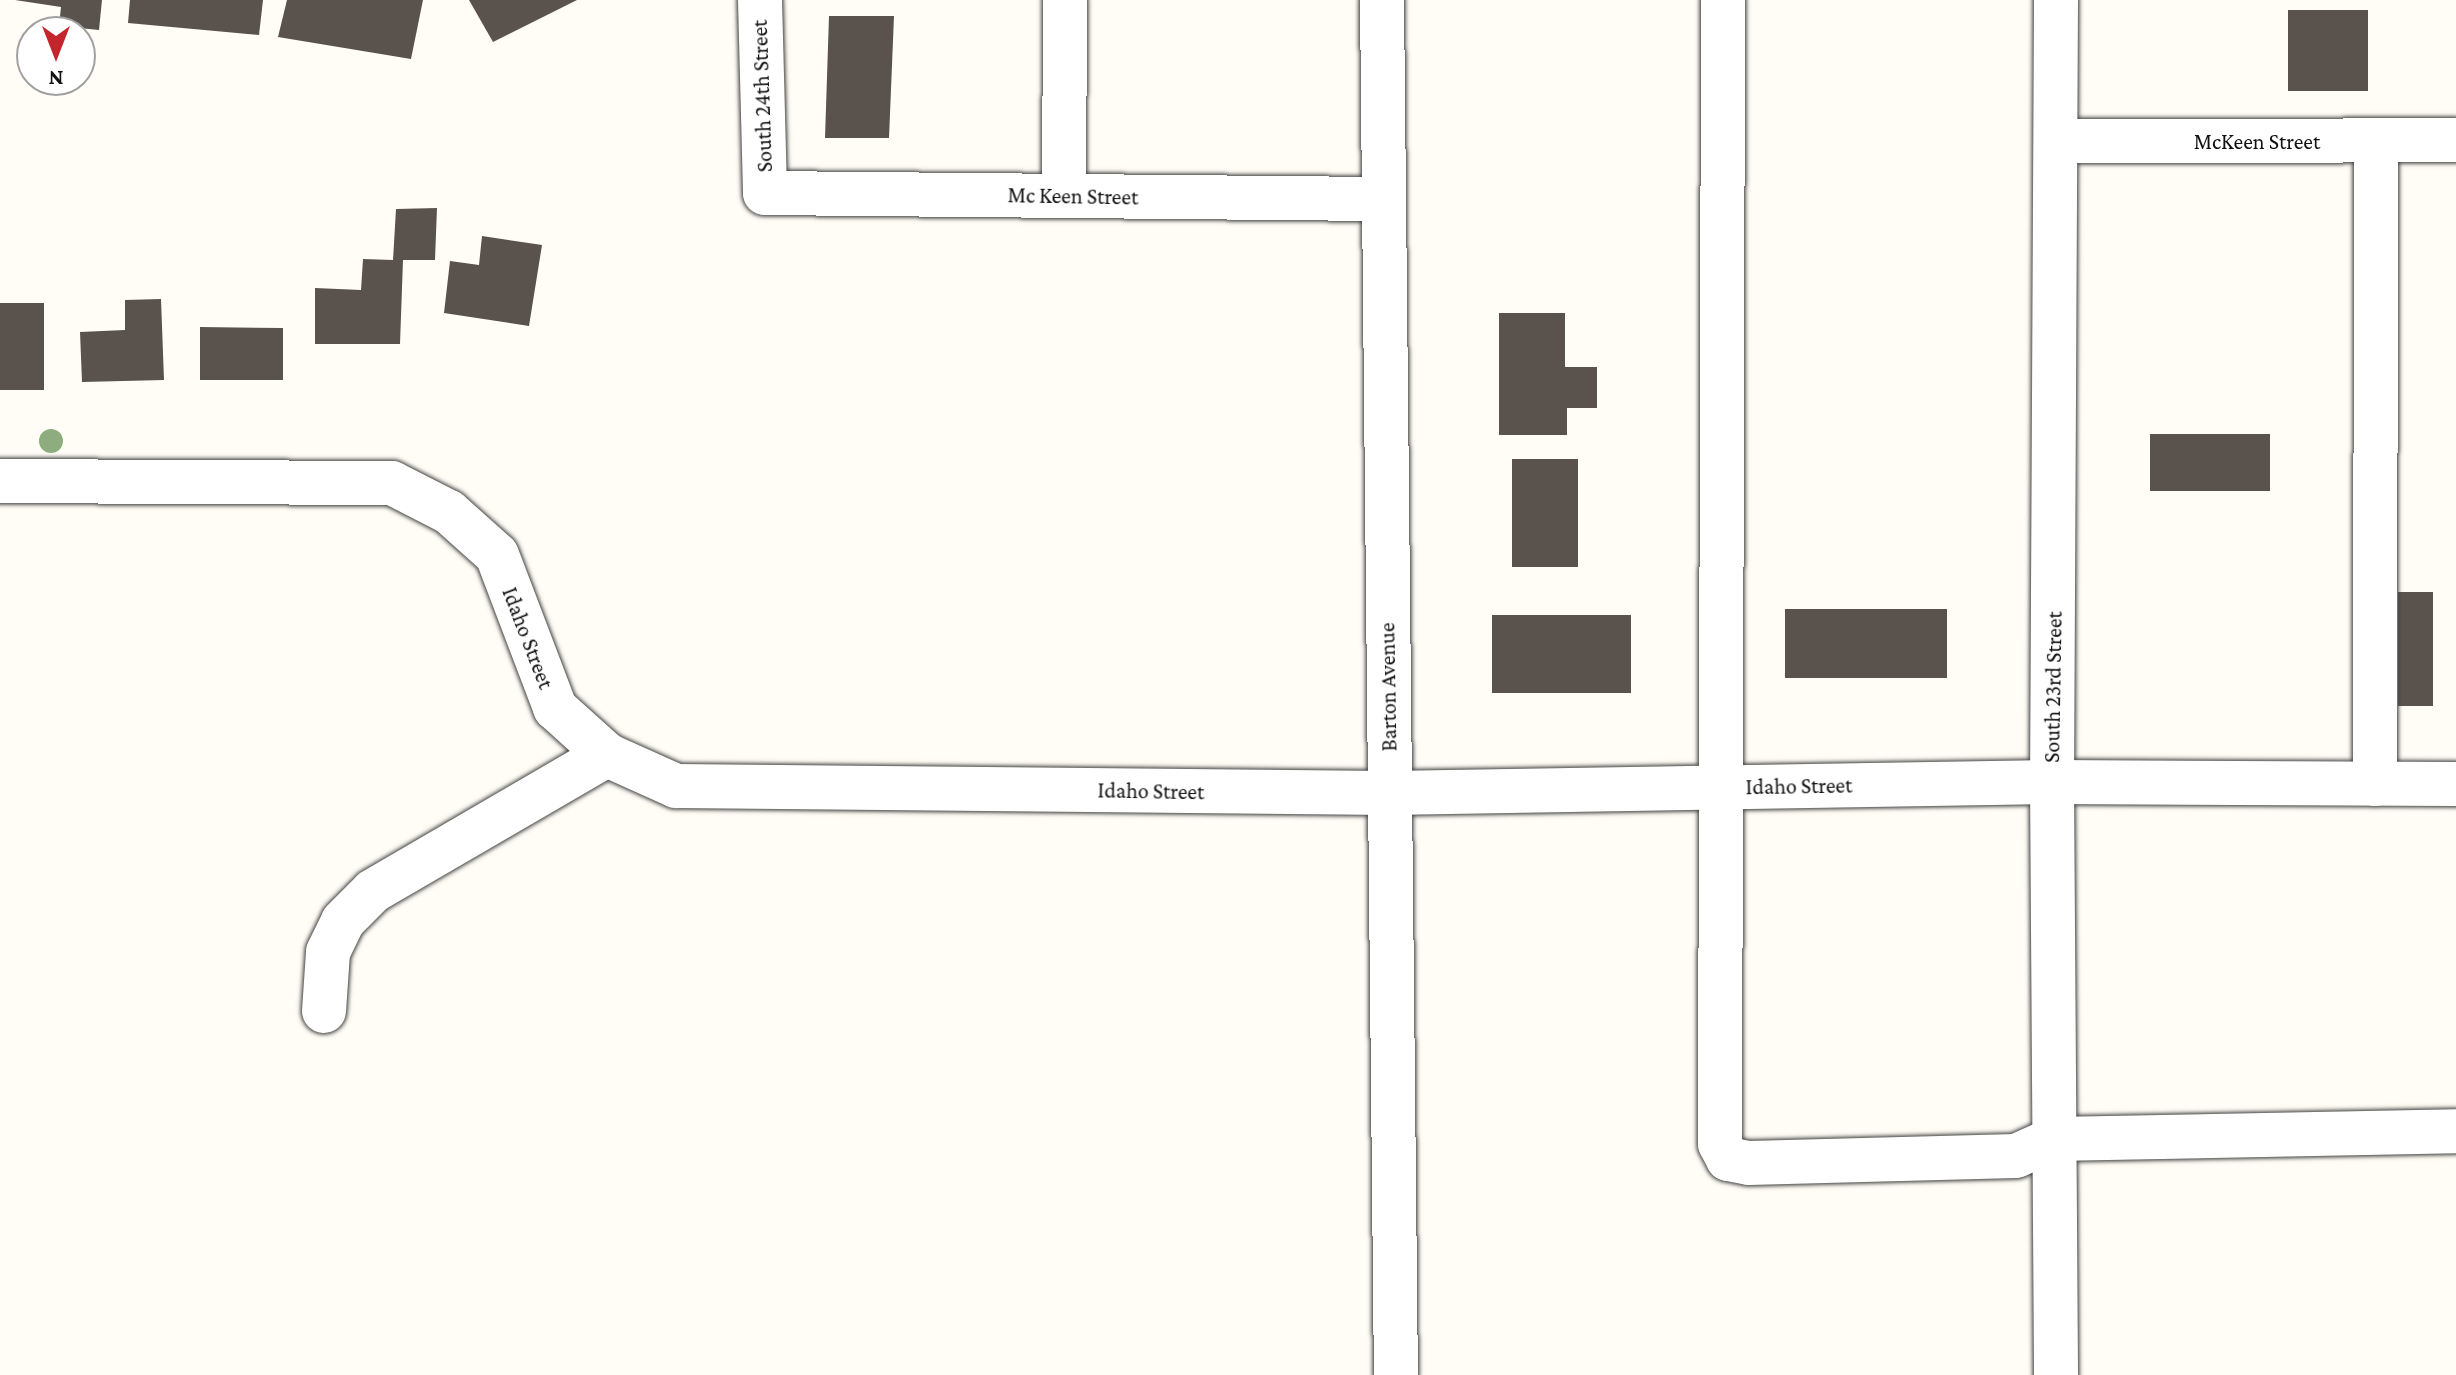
<!DOCTYPE html>
<html>
<head>
<meta charset="utf-8">
<style>
	body { margin:0 }
	#map { position:relative; width:2456px; height:1375px; overflow:hidden; background:#fffdf5; font-family:"Crimson Pro",serif }
	div>[style] { position:absolute }
	[style*='--x'] { left:calc(var(--x)*1px); top:calc(var(--y)*1px); width:calc(var(--w)*1px); rotate:calc(var(--a)*1deg) }
	.building>* { inset:0; background:#5a524d }
	.roads { filter:drop-shadow(0 0 2px #444) drop-shadow(0 0 2px #444) }
	.minor>* { height:44px; margin:-22px; padding:0 22px; transform-origin:22px; border-radius:22px; background:#fff }
	.trees>* { width:24px; height:24px; margin:-12px; border-radius:50%; background:#8dad7f }
	span { translate:-50% -50%; white-space:nowrap; text-align:center; line-height:1.15; -webkit-text-stroke:8px #fff; paint-order:stroke }
	.street-label { font-size:22px; color:#111 }
	.north { position:absolute; left:16px; top:16px; width:80px; height:80px; box-sizing:border-box; background:#fff; border:2px solid #a0a0a0; border-radius:50%; rotate:180deg; font-size:22px; font-weight:700; line-height:32px; text-align:center; color:#111 }
	.north::after { content:''; display:block; margin:auto; width:28px; height:36px; background:#c4262e; clip-path:polygon(50% 0,100% 100%,50% 72%,0 100%) }
</style>
</head>
<body>
<div id="map">
	<div class="building">
		<i style="clip-path:polygon(15px 0,102px 0,99px 30px,59px 26px,61px 7px)"></i>
		<i style="clip-path:polygon(130px 0,263px 0,259px 35px,128px 23px)"></i>
		<i style="clip-path:polygon(287px 0,423px 0,411px 59px,278px 37px)"></i>
		<i style="clip-path:polygon(469px 0,577px 0,493px 42px)"></i>
		<i style="clip-path:polygon(2288px 10px,2368px 10px,2368px 91px,2288px 91px)"></i>
		<i style="clip-path:polygon(829px 16px,894px 16px,889px 138px,825px 138px)"></i>
		<i style="clip-path:polygon(437px 208px,435px 260px,403px 260px,400px 344px,315px 344px,315px 288px,361px 290px,363px 259px,393px 260px,396px 209px)"></i>
		<i style="clip-path:polygon(482px 236px,542px 245px,529px 326px,444px 313px,450px 261px,479px 265px)"></i>
		<i style="clip-path:polygon(161px 299px,164px 380px,82px 382px,80px 332px,125px 330px,125px 300px)"></i>
		<i style="clip-path:polygon(0 303px,44px 303px,44px 390px,0 390px)"></i>
		<i style="clip-path:polygon(1499px 313px,1565px 313px,1565px 367px,1597px 367px,1597px 408px,1567px 408px,1567px 435px,1499px 435px)"></i>
		<i style="clip-path:polygon(200px 327px,283px 328px,283px 380px,200px 380px)"></i>
		<i style="clip-path:polygon(2150px 434px,2270px 434px,2270px 491px,2150px 491px)"></i>
		<i style="clip-path:polygon(1512px 459px,1578px 459px,1578px 567px,1512px 567px)"></i>
		<i style="clip-path:polygon(2398px 592px,2433px 592px,2433px 706px,2398px 706px)"></i>
		<i style="clip-path:polygon(1785px 609px,1947px 609px,1947px 678px,1785px 678px)"></i>
		<i style="clip-path:polygon(1492px 615px,1631px 615px,1631px 693px,1492px 693px)"></i>
	</div>
	<div class="roads">
		<div class="minor">
			<i style="--x:760;--y:0;--w:193;--a:88.5"></i>
			<i style="--x:765;--y:193;--w:616;--a:0.56"></i>
			<i style="--x:1382;--y:0;--w:1375;--a:89.42"></i>
			<i style="--x:1723;--y:0;--w:1144;--a:90.15"></i>
			<i style="--x:1720;--y:1144;--w:17;--a:62"></i>
			<i style="--x:1728;--y:1159;--w:21;--a:11"></i>
			<i style="--x:1749;--y:1163;--w:267;--a:-1.5"></i>
			<i style="--x:2016;--y:1156;--w:42;--a:-24.1"></i>
			<i style="--x:2054;--y:1139;--w:402;--a:-1.1"></i>
			<i style="--x:2056;--y:0;--w:782;--a:90.29"></i>
			<i style="--x:2052;--y:782;--w:593;--a:89.61"></i>
			<i style="--x:2059;--y:141;--w:397;--a:-0.1"></i>
			<i style="--x:1064;--y:196;--w:196;--a:-89.7"></i>
			<i style="--x:0;--y:481;--w:392;--a:0.3"></i>
			<i style="--x:392;--y:483;--w:64;--a:27"></i>
			<i style="--x:449;--y:512;--w:64;--a:41.9"></i>
			<i style="--x:497;--y:555;--w:164;--a:69.2"></i>
			<i style="--x:555;--y:708;--w:70;--a:42.1"></i>
			<i style="--x:607;--y:755;--w:76;--a:24.2"></i>
			<i style="--x:676;--y:786;--w:713;--a:0.56"></i>
			<i style="--x:1389;--y:793;--w:663;--a:-0.95"></i>
			<i style="--x:2052;--y:782;--w:404;--a:0.3"></i>
			<i style="--x:2375;--y:784;--w:642;--a:-89.91"></i>
			<i style="--x:324;--y:1011;--w:59;--a:-86.1"></i>
			<i style="--x:328;--y:952;--w:34;--a:-64"></i>
			<i style="--x:343;--y:921;--w:42;--a:-45"></i>
			<i style="--x:373;--y:891;--w:271;--a:-30.2"></i>
		</div>
	</div>
	<div class="trees">
		<i style="left:51px;top:441px"></i>
	</div>
	<div class="street-label">
		<span style="left:762px;top:96px;rotate:-92deg">South 24th Street</span>
		<span style="left:2257px;top:142px">McKeen Street</span>
		<span style="left:1073px;top:196px;rotate:1deg">Mc Keen Street</span>
		<span style="left:528px;top:638px;rotate:69deg">Idaho Street</span>
		<span style="left:1388px;top:687px;rotate:-91deg">Barton Avenue</span>
		<span style="left:2053px;top:687px;rotate:-89deg">South 23rd Street</span>
		<span style="left:1799px;top:786px;rotate:-1deg">Idaho Street</span>
		<span style="left:1151px;top:791px;rotate:1deg">Idaho Street</span>
	</div>
	<div class="north">N</div>
</div>
</body>
</html>
